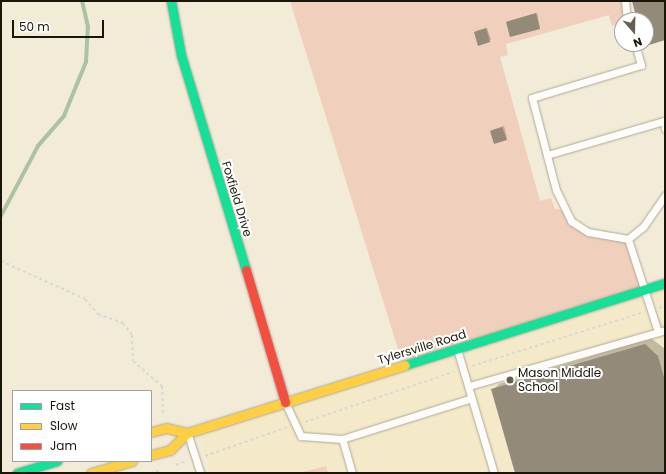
<!DOCTYPE html>
<html>
<head>
<meta charset="utf-8">
<style>
	body { margin:0 }
	#map { position:relative; width:666px; height:474px; overflow:hidden; background:#f2ebd8; font-family:Poppins,sans-serif }
	div>[style] { position:absolute }
	[style*='--x'] { left:calc(var(--x)*1px); top:calc(var(--y)*1px); width:calc(var(--w)*1px); rotate:calc(var(--a)*1deg) }
	.built>* { inset:0; background:#f4e9c9 }
	.green>* { inset:0; background:#f0cfbc }
	.shadow>* { inset:0; background:#0003 }
	.stream>* { height:3.5px; margin:-1.75px; padding:0 1.75px; transform-origin:1.75px; border-radius:1.75px; background:#abc3a1 }
	.building>* { inset:0; background:#948a7a }
	.path>* { height:2px; margin-top:-1px; transform-origin:0; background:repeating-linear-gradient(90deg,#dad8d3 0 3px,transparent 0 6px) }
	.roads { filter:drop-shadow(0 0 1px #aea89a) drop-shadow(0 0 1px #aea89a) }
	.lane>* { height:7px; margin:-3.5px; padding:0 3.5px; transform-origin:3.5px; border-radius:3.5px; background:#fdfcf9 }
	.fast>* { height:9px; margin:-4.5px; padding:0 4.5px; transform-origin:4.5px; border-radius:4.5px; background:#16e098 }
	.slow>* { height:9px; margin:-4.5px; padding:0 4.5px; transform-origin:4.5px; border-radius:4.5px; background:#ffcf43 }
	.jam>* { height:9px; margin:-4.5px; padding:0 4.5px; transform-origin:4.5px; border-radius:4.5px; background:#f24e42 }
	.dots>* { width:11px; height:11px; translate:-50% -50%; box-sizing:border-box; border:2px solid #fff; border-radius:50% }
	span { translate:-50% -50%; white-space:nowrap; text-align:center; line-height:1.15; -webkit-text-stroke:4px #fff; paint-order:stroke }
	.street-label { font-size:12px; color:#1a1509 }
	.poi-label { font-size:12px; color:#1a1509 }
	.left { translate:0 -50%; text-align:left }
	.frame { position:absolute; inset:0; border:2px solid #1a1509; pointer-events:none }
	.legend { position:absolute; left:12px; top:390px; width:140px; height:72px; box-sizing:border-box; background:#fff; border:1px solid #a3a19d; margin:0; padding:5px 7px; list-style:none; font-size:12px; color:#1a1509 }
	.legend li { display:flex; align-items:center; gap:8px; height:20px }
	.legend b { width:20px; border:1px solid #a3a19d }
	.north { position:absolute; left:614px; top:12px; width:40px; height:40px; box-sizing:border-box; background:#fff; border:1px solid #a3a19d; border-radius:50%; rotate:160deg; font-size:11px; font-weight:700; line-height:16px; text-align:center; color:#1a1509 }
	.north::after { content:''; display:block; margin:auto; width:14px; height:18px; background:#666051; clip-path:polygon(50% 0,100% 100%,50% 72%,0 100%) }
	.scale { position:absolute; left:12px; top:20px; width:92px; height:18px; box-sizing:border-box; border:2px solid #1a1509; border-top:0; padding-left:5px; font-size:12px; line-height:14px; white-space:nowrap; color:#1a1509; -webkit-text-stroke:3px #fff; paint-order:stroke }
</style>
</head>
<body>
<div id="map">
	<div class="built">
		<i style="clip-path:polygon(665px 283px,665px 473px,211px 473px,197px 430px)"></i>
	</div>
	<div class="green">
		<i style="clip-path:polygon(290px 1px,625px 1px,626px 20px,622px 23px,612px 26px,609px 15px,506px 44px,508px 55px,500px 57px,540px 201px,551px 198px,555px 209px,563px 210px,588px 232px,628px 239px,643px 290px,403px 365px)"></i>
		<i style="clip-path:polygon(326px 466px,328px 473px,298px 473px)"></i>
	</div>
	<div class="shadow">
		<i style="clip-path:polygon(537px 13px,540px 28px,507px 22px,508px 21px)"></i>
		<i style="clip-path:polygon(487px 28px,491px 40px,479px 45px,476px 31px)"></i>
		<i style="clip-path:polygon(504px 126px,507px 138px,506px 139px,492px 130px)"></i>
		<i style="clip-path:polygon(651px 338px,665px 349px,665px 473px,516px 473px,493px 390px,499px 384px)"></i>
	</div>
	<div class="stream">
		<i style="--x:1;--y:216;--w:79;--a:-62.1"></i>
		<i style="--x:38;--y:146;--w:40;--a:-49"></i>
		<i style="--x:64;--y:116;--w:58;--a:-67.8"></i>
		<i style="--x:86;--y:62;--w:35;--a:-87"></i>
		<i style="--x:88;--y:27;--w:27;--a:-103"></i>
	</div>
	<div class="building">
		<i style="clip-path:polygon(632px 1px,665px 1px,665px 40px,646px 46px,646px 20px,637px 20px)"></i>
		<i style="clip-path:polygon(536px 13px,540px 29px,510px 37px,506px 22px)"></i>
		<i style="clip-path:polygon(486px 28px,490px 42px,478px 46px,474px 32px)"></i>
		<i style="clip-path:polygon(502px 127px,507px 140px,494px 144px,490px 131px)"></i>
		<i style="clip-path:polygon(645px 344px,658px 356px,665px 381px,665px 473px,515px 473px,491px 389px)"></i>
	</div>
	<div class="path">
		<i style="--x:1;--y:261;--w:92;--a:24.3"></i>
		<i style="--x:85;--y:299;--w:20;--a:49"></i>
		<i style="--x:98;--y:314;--w:27;--a:20"></i>
		<i style="--x:123;--y:323;--w:15;--a:53"></i>
		<i style="--x:132;--y:335;--w:26;--a:88"></i>
		<i style="--x:133;--y:361;--w:38;--a:41"></i>
		<i style="--x:162;--y:386;--w:27;--a:88"></i>
		<i style="--x:659;--y:308;--w:6;--a:-18"></i>
		<i style="--x:472;--y:366;--w:177;--a:-17.4"></i>
		<i style="--x:305;--y:422;--w:157;--a:-18.6"></i>
		<i style="--x:205;--y:456;--w:88;--a:-19.3"></i>
		<i style="--x:176;--y:465;--w:12;--a:-20"></i>
		<i style="--x:150;--y:473;--w:11;--a:-15"></i>
	</div>
	<div class="roads">
		<div class="lane">
			<i style="--x:625;--y:1;--w:19;--a:84"></i>
			<i style="--x:635;--y:44;--w:22;--a:74"></i>
			<i style="--x:641;--y:65;--w:114;--a:163.2"></i>
			<i style="--x:532;--y:98;--w:95;--a:75.4"></i>
			<i style="--x:556;--y:190;--w:34;--a:64"></i>
			<i style="--x:571;--y:221;--w:20;--a:33"></i>
			<i style="--x:588;--y:232;--w:41;--a:9.9"></i>
			<i style="--x:628;--y:239;--w:19;--a:-39"></i>
			<i style="--x:643;--y:227;--w:39;--a:-55"></i>
			<i style="--x:547;--y:155;--w:122;--a:-16.2"></i>
			<i style="--x:664;--y:121;--w:8;--a:83"></i>
			<i style="--x:628;--y:239;--w:98;--a:72.1"></i>
			<i style="--x:457;--y:349;--w:129;--a:73.4"></i>
			<i style="--x:469;--y:386;--w:204;--a:-15.9"></i>
			<i style="--x:285;--y:402;--w:38;--a:65"></i>
			<i style="--x:301;--y:436;--w:41;--a:4.2"></i>
			<i style="--x:188;--y:435;--w:40;--a:72"></i>
			<i style="--x:352;--y:473;--w:35;--a:-106"></i>
			<i style="--x:342;--y:439;--w:136;--a:-17.5"></i>
		</div>
		<div class="fast">
			<i style="--x:171;--y:1;--w:55;--a:79.5"></i>
			<i style="--x:181;--y:55;--w:225;--a:73.2"></i>
			<i style="--x:405;--y:365;--w:273;--a:-17.5"></i>
			<i style="--x:17;--y:473;--w:42;--a:-16.7"></i>
		</div>
		<div class="slow">
			<i style="--x:151;--y:432;--w:16;--a:-15"></i>
			<i style="--x:166;--y:428;--w:22;--a:13"></i>
			<i style="--x:151;--y:455;--w:20;--a:-15"></i>
			<i style="--x:170;--y:450;--w:24;--a:-45"></i>
			<i style="--x:187;--y:433;--w:228;--a:-17.3"></i>
			<i style="--x:91;--y:473;--w:43;--a:-16.3"></i>
		</div>
		<div class="jam">
			<i style="--x:246;--y:270;--w:138;--a:73.5"></i>
		</div>
	</div>
	<div class="dots">
		<i style="left:510px;top:380px;background:#666051"></i>
	</div>
	<div class="street-label">
		<span style="left:237px;top:199px;rotate:73deg">Foxfield Drive</span>
		<span style="left:422px;top:347px;rotate:-17deg">Tylersville Road</span>
	</div>
	<div class="poi-label">
		<span class="left" style="left:518px;top:380px">Mason Middle<br>School</span>
	</div>
	<div class="frame"></div>
	<ul class="legend">
	<li><b style="height:5px;background:#16e098"></b>Fast</li>
	<li><b style="height:5px;background:#ffcf43"></b>Slow</li>
	<li><b style="height:5px;background:#f24e42"></b>Jam</li>
	</ul>
	<div class="north">N</div>
	<div class="scale">50 m</div>
</div>
</body>
</html>
